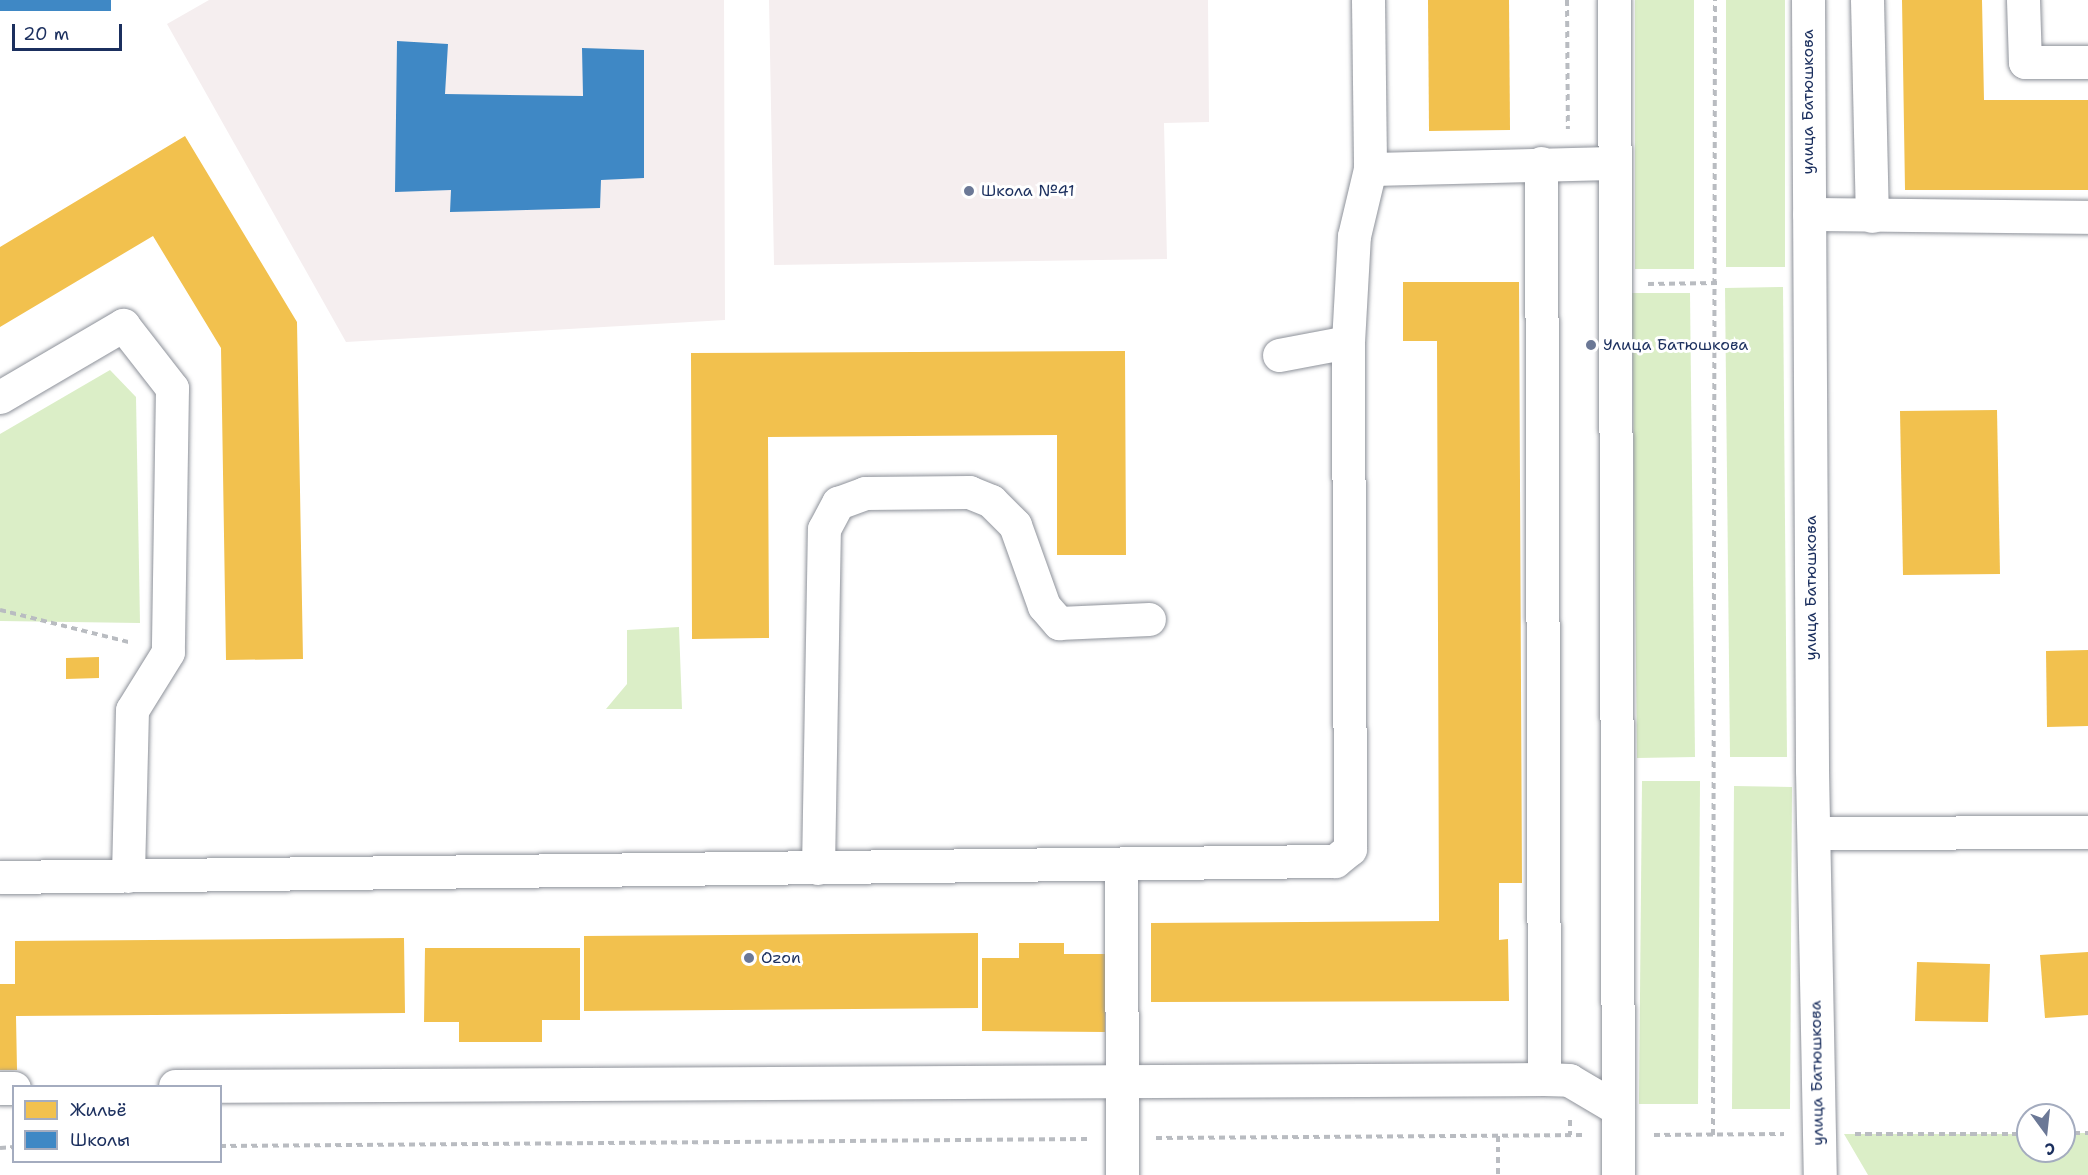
<!DOCTYPE html>
<html>
<head>
<meta charset="utf-8">
<style>
	body { margin:0 }
	#map { position:relative; width:2088px; height:1175px; overflow:hidden; background:#fff; font-family:"Shantell Sans",sans-serif }
	div>[style] { position:absolute }
	[style*='--x'] { left:calc(var(--x)*1px); top:calc(var(--y)*1px); width:calc(var(--w)*1px); rotate:calc(var(--a)*1deg) }
	.built>* { inset:0; background:#f5eeef }
	.green>* { inset:0; background:#dbeec7 }
	.homes>* { inset:0; background:#f2c14e }
	.schools>* { inset:0; background:#3f88c5 }
	.path>* { height:4px; margin-top:-2px; transform-origin:0; background:repeating-linear-gradient(90deg,#b9bcc1 0 6px,transparent 0 10.5px) }
	.roads { filter:drop-shadow(0 0 2px #8e929a) drop-shadow(0 0 2px #8e929a) }
	.minor>* { height:33px; margin:-16.5px; padding:0 16.5px; transform-origin:16.5px; border-radius:16.5px; background:#fff }
	.dots>* { width:16px; height:16px; translate:-50% -50%; box-sizing:border-box; border:3px solid #fff; border-radius:50% }
	span { translate:-50% -50%; white-space:nowrap; text-align:center; line-height:1.15; -webkit-text-stroke:6px #fff; paint-order:stroke }
	.street-label { font-size:16px; color:#1b2f5e }
	.poi-label { font-size:16px; color:#1b2f5e }
	.left { translate:0 -50%; text-align:left }
	.legend { position:absolute; left:12px; top:1085px; width:210px; height:78px; box-sizing:border-box; background:#fff; border:2px solid #a4acbf; margin:0; padding:8px 10px; list-style:none; font-size:18px; color:#1b2f5e }
	.legend li { display:flex; align-items:center; gap:12px; height:30px }
	.legend b { width:30px; border:2px solid #a4acbf }
	.north { position:absolute; left:2016px; top:1103px; width:60px; height:60px; box-sizing:border-box; background:#fff; border:2px solid #a4acbf; border-radius:50%; rotate:165deg; font-size:16px; font-weight:700; line-height:24px; text-align:center; color:#1b2f5e }
	.north::after { content:''; display:block; margin:auto; width:21px; height:27px; background:#6b7896; clip-path:polygon(50% 0,100% 100%,50% 72%,0 100%) }
	.scale { position:absolute; left:12px; top:24px; width:110px; height:27px; box-sizing:border-box; border:3px solid #1b2f5e; border-top:0; padding-left:8px; font-size:18px; line-height:21px; white-space:nowrap; color:#1b2f5e; -webkit-text-stroke:4px #fff; paint-order:stroke }
</style>
</head>
<body>
<div id="map">
	<div class="built">
		<i style="clip-path:polygon(209px 0,724px 0,725px 320px,346px 342px,167px 24px)"></i>
		<i style="clip-path:polygon(769px 0,1208px 0,1209px 122px,1164px 123px,1167px 259px,774px 265px)"></i>
	</div>
	<div class="green">
		<i style="clip-path:polygon(1635px 0,1694px 0,1694px 269px,1635px 269px)"></i>
		<i style="clip-path:polygon(1726px 0,1785px 0,1785px 267px,1726px 267px)"></i>
		<i style="clip-path:polygon(1783px 287px,1787px 757px,1730px 757px,1725px 288px)"></i>
		<i style="clip-path:polygon(1632px 293px,1690px 293px,1695px 757px,1637px 758px)"></i>
		<i style="clip-path:polygon(110px 370px,136px 397px,140px 623px,0 621px,0 434px)"></i>
		<i style="clip-path:polygon(679px 627px,682px 709px,606px 709px,627px 684px,627px 630px)"></i>
		<i style="clip-path:polygon(1642px 781px,1700px 781px,1698px 1104px,1639px 1104px)"></i>
		<i style="clip-path:polygon(1734px 786px,1792px 787px,1790px 1109px,1732px 1109px)"></i>
		<i style="clip-path:polygon(2064px 1133px,2088px 1133px,2088px 1175px,1868px 1175px,1844px 1134px,2028px 1134px,2028px 1151px,2064px 1151px)"></i>
	</div>
	<div class="homes">
		<i style="clip-path:polygon(1428px 0,1509px 0,1510px 130px,1429px 131px)"></i>
		<i style="clip-path:polygon(1902px 0,1982px 0,1984px 100px,2088px 100px,2088px 190px,1905px 190px)"></i>
		<i style="clip-path:polygon(185px 136px,297px 322px,303px 659px,226px 660px,221px 348px,153px 236px,0 327px,0 247px)"></i>
		<i style="clip-path:polygon(1403px 282px,1519px 282px,1522px 883px,1499px 883px,1499px 940px,1508px 939px,1509px 1001px,1151px 1002px,1151px 923px,1439px 921px,1437px 341px,1403px 341px)"></i>
		<i style="clip-path:polygon(1125px 351px,1126px 555px,1057px 555px,1057px 435px,768px 437px,769px 638px,692px 639px,691px 353px)"></i>
		<i style="clip-path:polygon(1997px 410px,2000px 574px,1903px 575px,1900px 411px)"></i>
		<i style="clip-path:polygon(2088px 650px,2088px 726px,2047px 727px,2046px 651px)"></i>
		<i style="clip-path:polygon(99px 657px,99px 678px,66px 679px,66px 658px)"></i>
		<i style="clip-path:polygon(978px 933px,978px 1008px,584px 1011px,584px 936px)"></i>
		<i style="clip-path:polygon(404px 938px,405px 1013px,16px 1016px,17px 1070px,0 1070px,0 984px,15px 984px,15px 941px)"></i>
		<i style="clip-path:polygon(1019px 943px,1064px 943px,1064px 954px,1105px 954px,1105px 1032px,982px 1031px,982px 958px,1019px 958px)"></i>
		<i style="clip-path:polygon(425px 948px,580px 948px,580px 1020px,542px 1020px,542px 1042px,459px 1042px,459px 1022px,424px 1022px)"></i>
		<i style="clip-path:polygon(2088px 952px,2088px 1015px,2045px 1018px,2040px 955px)"></i>
		<i style="clip-path:polygon(1917px 962px,1990px 964px,1988px 1022px,1915px 1021px)"></i>
	</div>
	<div class="schools">
		<i style="clip-path:polygon(0 0,111px 0,111px 11px,0 11px)"></i>
		<i style="clip-path:polygon(397px 41px,448px 44px,445px 94px,583px 96px,582px 48px,644px 50px,644px 178px,601px 180px,600px 208px,450px 212px,451px 190px,395px 192px)"></i>
	</div>
	<div class="path">
		<i style="--x:1567;--y:0;--w:129;--a:89.6"></i>
		<i style="--x:1648;--y:284;--w:69;--a:-0.8"></i>
		<i style="--x:0;--y:610;--w:136;--a:14"></i>
		<i style="--x:1570;--y:1120;--w:15;--a:90"></i>
		<i style="--x:2064;--y:1133;--w:24;--a:0"></i>
		<i style="--x:1855;--y:1134;--w:173;--a:0"></i>
		<i style="--x:1654;--y:1135;--w:130;--a:-0.4"></i>
		<i style="--x:1713;--y:1135;--w:1135;--a:-89.9"></i>
		<i style="--x:1498;--y:1136;--w:39;--a:90"></i>
		<i style="--x:1156;--y:1138;--w:427;--a:-0.4"></i>
		<i style="--x:220;--y:1146;--w:868;--a:-0.46"></i>
		<i style="--x:0;--y:1148;--w:14;--a:-4"></i>
	</div>
	<div class="roads">
		<div class="minor">
			<i style="--x:1368;--y:0;--w:169;--a:89.3"></i>
			<i style="--x:1614;--y:0;--w:1175;--a:89.8"></i>
			<i style="--x:1808;--y:0;--w:770;--a:89.7"></i>
			<i style="--x:1812;--y:770;--w:405;--a:88.9"></i>
			<i style="--x:1867;--y:0;--w:216;--a:88.7"></i>
			<i style="--x:2023;--y:0;--w:62;--a:88.2"></i>
			<i style="--x:2025;--y:62;--w:63;--a:0"></i>
			<i style="--x:1541;--y:163;--w:916;--a:89.81"></i>
			<i style="--x:1544;--y:1079;--w:25;--a:2"></i>
			<i style="--x:1569;--y:1080;--w:57;--a:30.6"></i>
			<i style="--x:1809;--y:214;--w:279;--a:0.6"></i>
			<i style="--x:1279;--y:355;--w:70;--a:-10.7"></i>
			<i style="--x:1348;--y:342;--w:106;--a:-86.8"></i>
			<i style="--x:1354;--y:236;--w:69;--a:-76.6"></i>
			<i style="--x:1370;--y:169;--w:245;--a:-1.4"></i>
			<i style="--x:0;--y:397;--w:143;--a:-30.3"></i>
			<i style="--x:123;--y:325;--w:80;--a:52.1"></i>
			<i style="--x:172;--y:388;--w:264;--a:90.9"></i>
			<i style="--x:168;--y:652;--w:68;--a:121.8"></i>
			<i style="--x:132;--y:710;--w:166;--a:91.4"></i>
			<i style="--x:1814;--y:833;--w:274;--a:-0.2"></i>
			<i style="--x:1121;--y:866;--w:309;--a:89.8"></i>
			<i style="--x:818;--y:868;--w:339;--a:-89"></i>
			<i style="--x:824;--y:529;--w:30;--a:-62"></i>
			<i style="--x:838;--y:503;--w:29;--a:-20"></i>
			<i style="--x:865;--y:493;--w:104;--a:-0.6"></i>
			<i style="--x:969;--y:492;--w:24;--a:22"></i>
			<i style="--x:991;--y:501;--w:34;--a:45"></i>
			<i style="--x:1015;--y:525;--w:86;--a:70.3"></i>
			<i style="--x:1044;--y:606;--w:23;--a:49"></i>
			<i style="--x:1059;--y:623;--w:90;--a:-2.5"></i>
			<i style="--x:0;--y:877;--w:1335;--a:-0.69"></i>
			<i style="--x:1335;--y:861;--w:19;--a:-39"></i>
			<i style="--x:1350;--y:849;--w:507;--a:-90.23"></i>
			<i style="--x:175;--y:1086;--w:1369;--a:-0.29"></i>
			<i style="--x:0;--y:1088;--w:14;--a:0"></i>
		</div>
	</div>
	<div class="dots">
		<i style="left:969px;top:191px;background:#6b7896"></i>
		<i style="left:1591px;top:345px;background:#6b7896"></i>
		<i style="left:749px;top:958px;background:#6b7896"></i>
	</div>
	<div class="street-label">
		<span style="left:1808px;top:102px;rotate:-90deg">улица Батюшкова</span>
		<span style="left:1811px;top:588px;rotate:-90deg">улица Батюшкова</span>
		<span style="left:1817px;top:1073px;rotate:-91deg">улица Батюшкова</span>
	</div>
	<div class="poi-label">
		<span class="left" style="left:981px;top:191px">Школа №41</span>
		<span class="left" style="left:1603px;top:345px">Улица Батюшкова</span>
		<span class="left" style="left:761px;top:958px">Ozon</span>
	</div>
	<ul class="legend">
	<li><b style="height:16px;background:#f2c14e"></b>Жильё</li>
	<li><b style="height:16px;background:#3f88c5"></b>Школы</li>
	</ul>
	<div class="north">С</div>
	<div class="scale">20 m</div>
</div>
</body>
</html>
